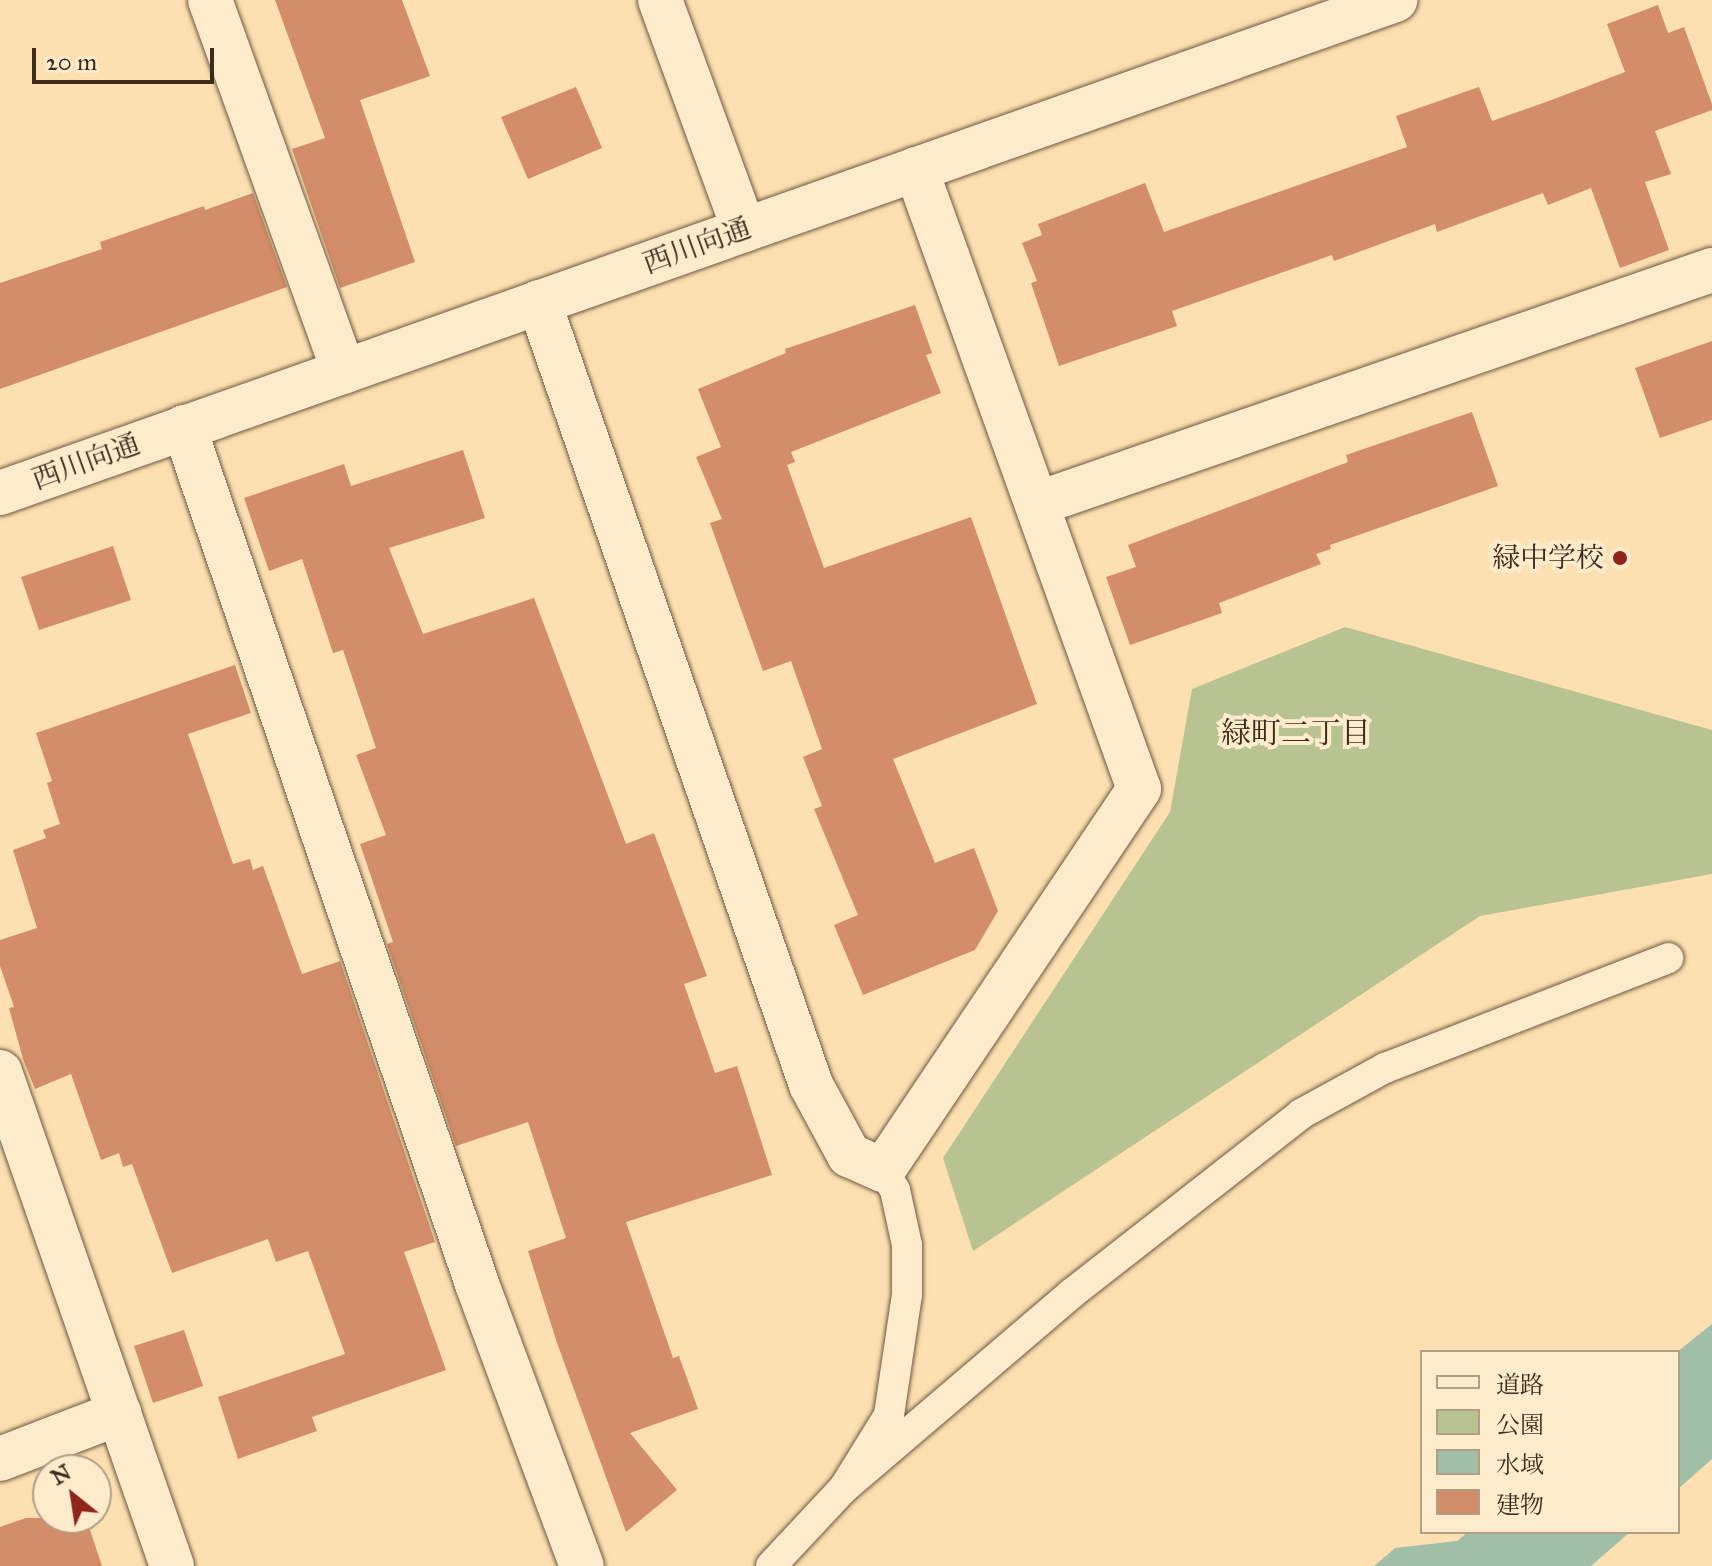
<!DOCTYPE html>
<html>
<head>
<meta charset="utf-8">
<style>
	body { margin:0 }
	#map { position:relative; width:1712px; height:1566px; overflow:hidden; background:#fde0b1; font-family:"IM FELL Great Primer","Noto Serif JP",serif }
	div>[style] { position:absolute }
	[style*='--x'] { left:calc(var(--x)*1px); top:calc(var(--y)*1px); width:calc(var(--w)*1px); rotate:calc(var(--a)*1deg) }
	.green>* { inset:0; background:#b9c391 }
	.water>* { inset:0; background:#a1bea7 }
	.building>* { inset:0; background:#d38d68 }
	.roads { filter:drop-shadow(0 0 2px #6e5840) drop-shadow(0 0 2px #6e5840) }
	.lane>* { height:30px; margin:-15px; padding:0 15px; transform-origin:15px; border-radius:15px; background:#feebcc }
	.street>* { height:44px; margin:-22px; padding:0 22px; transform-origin:22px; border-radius:22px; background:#feebcc }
	.secondary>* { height:44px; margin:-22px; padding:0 22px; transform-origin:22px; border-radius:22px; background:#feebcc }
	.dots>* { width:22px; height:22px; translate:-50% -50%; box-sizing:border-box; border:4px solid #feebcc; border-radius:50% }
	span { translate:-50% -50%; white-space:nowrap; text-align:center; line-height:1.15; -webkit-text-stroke:8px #feebcc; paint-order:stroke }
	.street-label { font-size:28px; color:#3e2a1a }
	.poi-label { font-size:28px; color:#3e2a1a }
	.right { translate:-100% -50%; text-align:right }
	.neighbourhood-label { font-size:30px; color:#3e2a1a }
	.legend { position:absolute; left:1420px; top:1350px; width:260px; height:184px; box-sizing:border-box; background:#feebcc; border:2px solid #b19e85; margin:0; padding:10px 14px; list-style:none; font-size:24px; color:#3e2a1a }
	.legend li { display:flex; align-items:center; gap:16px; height:40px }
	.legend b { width:40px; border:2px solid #b19e85 }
	.north { position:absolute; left:32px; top:1454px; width:80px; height:80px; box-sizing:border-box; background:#feebcc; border:2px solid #b19e85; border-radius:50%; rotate:330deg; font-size:22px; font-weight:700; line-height:32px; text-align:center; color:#3e2a1a }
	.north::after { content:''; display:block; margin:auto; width:28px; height:36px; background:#8f2418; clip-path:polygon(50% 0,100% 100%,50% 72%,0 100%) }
	.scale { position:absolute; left:32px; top:48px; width:182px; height:36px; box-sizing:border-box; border:4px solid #3e2a1a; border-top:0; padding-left:10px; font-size:24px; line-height:28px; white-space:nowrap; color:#3e2a1a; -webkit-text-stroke:6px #feebcc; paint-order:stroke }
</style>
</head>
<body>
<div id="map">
	<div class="green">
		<i style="clip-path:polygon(1345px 627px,1712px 730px,1712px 874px,1480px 916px,973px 1251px,943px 1158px,1170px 812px,1192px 689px)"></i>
	</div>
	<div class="water">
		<i style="clip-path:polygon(1712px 1324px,1712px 1459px,1678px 1489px,1677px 1352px)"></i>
		<i style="clip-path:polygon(1468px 1532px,1630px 1532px,1591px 1566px,1374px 1566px,1395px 1548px,1457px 1541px)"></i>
	</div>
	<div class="building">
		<i style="clip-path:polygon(275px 0,402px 0,430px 76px,360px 100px,415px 262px,340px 288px,292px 149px,325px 138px)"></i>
		<i style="clip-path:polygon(1658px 5px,1668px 33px,1684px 27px,1712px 104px,1712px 110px,1655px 131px,1671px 174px,1645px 182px,1669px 250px,1620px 268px,1591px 188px,1548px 205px,1543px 193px,1437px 232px,1435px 224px,1334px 261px,1332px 255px,1172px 311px,1177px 326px,1059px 366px,1031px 283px,1037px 281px,1022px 243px,1042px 235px,1038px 224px,1145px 183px,1164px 232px,1407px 147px,1396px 116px,1479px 87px,1492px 121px,1546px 102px,1625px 72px,1607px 24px)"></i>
		<i style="clip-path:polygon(576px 87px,602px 148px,528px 179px,501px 117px)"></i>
		<i style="clip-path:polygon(253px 193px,287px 287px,0 389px,0 283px,102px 249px,100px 242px,204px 206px,205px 210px)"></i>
		<i style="clip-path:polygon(915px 305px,932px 353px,926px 355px,941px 393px,791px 452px,795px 462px,787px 465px,824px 568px,971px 517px,1037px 704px,893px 759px,935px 863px,974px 848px,998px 911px,975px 950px,863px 995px,834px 925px,858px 915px,814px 809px,822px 806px,803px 757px,822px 749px,791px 661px,763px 671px,710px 523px,722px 519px,696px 457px,721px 447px,698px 389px,786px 353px,785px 349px)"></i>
		<i style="clip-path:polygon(1712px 341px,1712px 420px,1660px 438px,1635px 368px)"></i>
		<i style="clip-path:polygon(1472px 412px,1498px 486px,1330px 545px,1331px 549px,1316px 554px,1321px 564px,1219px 603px,1222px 613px,1130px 645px,1106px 577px,1136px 567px,1128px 545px,1348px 462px,1346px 455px)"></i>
		<i style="clip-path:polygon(463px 450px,485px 518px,389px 548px,423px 634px,534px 598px,626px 844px,654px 833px,707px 976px,684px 984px,715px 1073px,737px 1066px,772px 1175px,626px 1222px,673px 1358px,679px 1356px,698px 1409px,630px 1433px,677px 1490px,626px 1532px,557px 1343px,528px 1251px,566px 1238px,528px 1122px,456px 1146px,387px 944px,393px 942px,360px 844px,386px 835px,356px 755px,376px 748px,343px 650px,333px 653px,302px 559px,269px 571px,244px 498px,344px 464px,351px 486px)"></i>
		<i style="clip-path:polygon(113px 546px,131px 600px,39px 630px,21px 577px)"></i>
		<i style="clip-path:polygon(235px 665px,251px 713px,188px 734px,233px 864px,250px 859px,253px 870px,263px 866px,302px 974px,340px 961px,435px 1242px,404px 1252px,446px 1370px,312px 1417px,317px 1431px,238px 1459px,218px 1397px,345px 1354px,308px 1251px,276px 1262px,268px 1239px,172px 1273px,132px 1164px,123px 1167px,119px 1153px,101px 1160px,71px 1074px,35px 1089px,23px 1059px,9px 1008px,14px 1007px,0 966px,0 940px,37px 928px,13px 850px,46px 838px,43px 830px,60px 824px,47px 783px,52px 781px,36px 733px)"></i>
		<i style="clip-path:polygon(184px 1330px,203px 1386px,153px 1403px,134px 1346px)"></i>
		<i style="clip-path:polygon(26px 1518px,86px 1518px,102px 1566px,0 1566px,0 1527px)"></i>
	</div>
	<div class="roads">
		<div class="lane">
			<i style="--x:844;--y:1488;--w:299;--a:-40.5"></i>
			<i style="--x:1071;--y:1294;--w:292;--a:-38"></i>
			<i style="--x:1301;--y:1114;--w:96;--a:-28.7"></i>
			<i style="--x:1385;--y:1068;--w:304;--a:-21.2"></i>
			<i style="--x:771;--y:1566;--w:107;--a:-46.9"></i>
			<i style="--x:844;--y:1488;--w:86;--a:-58.3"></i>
			<i style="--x:889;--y:1415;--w:121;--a:-81.5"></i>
			<i style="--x:907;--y:1295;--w:50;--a:-90"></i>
			<i style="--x:907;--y:1245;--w:56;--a:-102.3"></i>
			<i style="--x:895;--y:1190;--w:23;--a:-121"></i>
		</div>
		<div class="street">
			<i style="--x:210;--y:0;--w:395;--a:70.2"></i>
			<i style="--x:660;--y:0;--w:245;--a:69.9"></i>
			<i style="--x:539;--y:302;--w:829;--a:70.84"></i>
			<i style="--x:811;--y:1085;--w:80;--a:61.5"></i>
			<i style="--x:849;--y:1155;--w:37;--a:24"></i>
			<i style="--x:883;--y:1170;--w:459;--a:-56.1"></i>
			<i style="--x:1139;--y:789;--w:659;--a:-109.78"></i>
			<i style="--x:184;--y:427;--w:906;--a:71.12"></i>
			<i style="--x:477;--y:1284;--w:301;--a:69.6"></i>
			<i style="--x:1039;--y:503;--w:712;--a:-19.1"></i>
			<i style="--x:0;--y:1072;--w:523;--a:70.8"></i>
			<i style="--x:0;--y:1459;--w:128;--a:-21.1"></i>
		</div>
		<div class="secondary">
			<i style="--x:0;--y:493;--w:1480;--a:-19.46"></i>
		</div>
	</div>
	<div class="dots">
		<i style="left:1620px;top:558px;background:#8f2418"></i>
	</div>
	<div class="street-label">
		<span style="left:697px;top:246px;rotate:-20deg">西川向通</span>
		<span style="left:86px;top:462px;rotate:-20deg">西川向通</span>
	</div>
	<div class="poi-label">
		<span class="right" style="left:1604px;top:558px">緑中学校</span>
	</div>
	<div class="neighbourhood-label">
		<span style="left:1296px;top:733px">緑町二丁目</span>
	</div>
	<ul class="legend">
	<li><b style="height:10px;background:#feebcc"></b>道路</li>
	<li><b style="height:22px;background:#b9c391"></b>公園</li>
	<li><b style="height:22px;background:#a1bea7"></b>水域</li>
	<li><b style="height:22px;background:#d38d68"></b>建物</li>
	</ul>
	<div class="north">N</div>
	<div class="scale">20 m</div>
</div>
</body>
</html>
